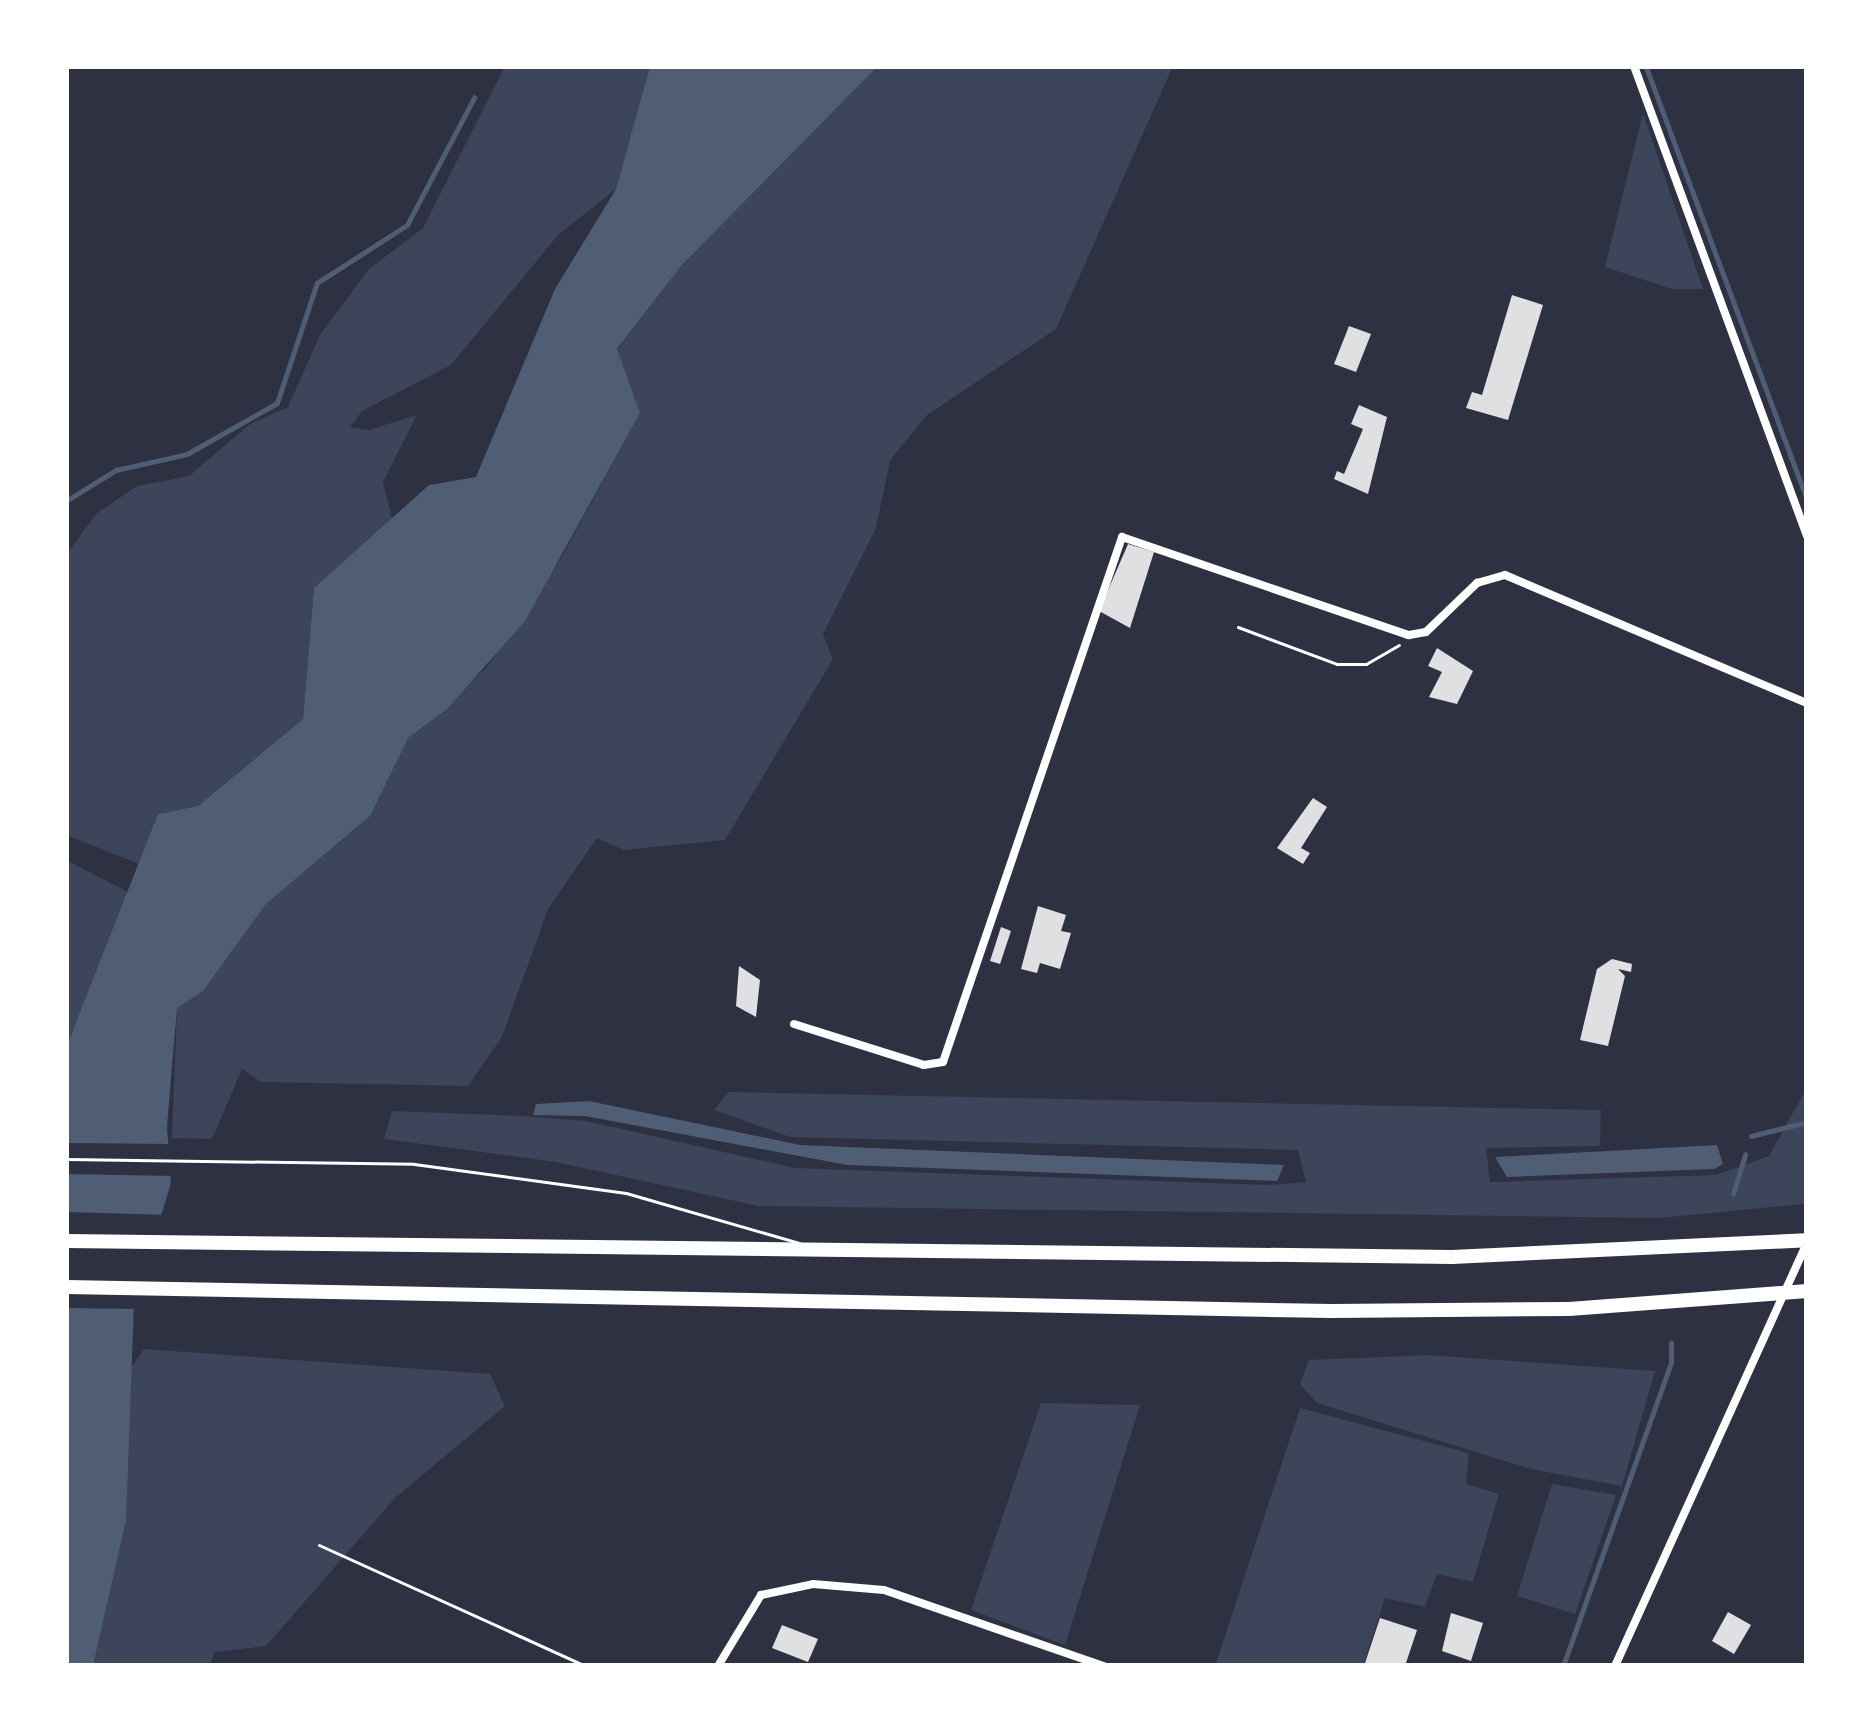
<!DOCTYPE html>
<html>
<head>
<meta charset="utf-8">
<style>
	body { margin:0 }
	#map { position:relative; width:1873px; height:1732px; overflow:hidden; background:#2d3142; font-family:"Golos Text",sans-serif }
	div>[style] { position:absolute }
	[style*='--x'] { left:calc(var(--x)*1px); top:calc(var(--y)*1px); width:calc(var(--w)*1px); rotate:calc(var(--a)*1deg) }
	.green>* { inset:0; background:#3c4559 }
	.water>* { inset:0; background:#4f5d75 }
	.pier>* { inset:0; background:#2d3142 }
	.stream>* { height:4.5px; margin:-2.25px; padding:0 2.25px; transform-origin:2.25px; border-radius:2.25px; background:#4f5d75 }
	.building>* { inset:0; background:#e0e0e3 }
	.path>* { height:3px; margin:-1.5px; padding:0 1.5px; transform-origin:1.5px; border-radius:1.5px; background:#fff }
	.service>* { height:3px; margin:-1.5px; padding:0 1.5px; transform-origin:1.5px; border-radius:1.5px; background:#fff }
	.minor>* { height:8px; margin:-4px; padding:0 4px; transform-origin:4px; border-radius:4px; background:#fff }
	.motorway>* { height:14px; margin:-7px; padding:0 7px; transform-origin:7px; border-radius:7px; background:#fff }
	span { translate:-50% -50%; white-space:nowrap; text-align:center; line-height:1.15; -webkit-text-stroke:10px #fff; paint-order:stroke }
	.frame { position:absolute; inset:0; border:69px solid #fff; pointer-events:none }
</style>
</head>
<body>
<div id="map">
	<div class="green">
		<i style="clip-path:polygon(505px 66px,650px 66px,616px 189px,558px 235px,451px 365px,362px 411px,350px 427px,369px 430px,417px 415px,383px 482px,392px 519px,314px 588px,303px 719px,198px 806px,158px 814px,142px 865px,66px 835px,66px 555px,96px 514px,137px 486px,189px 476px,250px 424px,288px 407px,320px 335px,369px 269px,423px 228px)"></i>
		<i style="clip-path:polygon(878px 66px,1173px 66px,1056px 329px,927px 415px,890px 460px,876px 528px,823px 634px,833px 659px,725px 840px,624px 850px,597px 838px,548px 909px,502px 1037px,468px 1086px,261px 1082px,242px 1069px,212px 1139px,172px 1138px,177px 1008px,203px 990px,266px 904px,370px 816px,409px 737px,487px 667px,560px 560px,640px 413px,617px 350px,682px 265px)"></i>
		<i style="clip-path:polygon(1643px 113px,1703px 289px,1672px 289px,1605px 267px)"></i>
		<i style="clip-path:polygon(66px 860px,130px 893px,66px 1048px)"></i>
		<i style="clip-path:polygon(1807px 1087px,1804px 1204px,1659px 1218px,758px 1206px,556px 1162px,384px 1139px,392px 1111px,522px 1116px,586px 1121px,795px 1168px,1269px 1185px,1306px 1182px,1298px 1150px,790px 1137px,714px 1110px,729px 1092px,1601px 1110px,1600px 1146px,1486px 1148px,1490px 1182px,1716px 1175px,1769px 1156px)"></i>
		<i style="clip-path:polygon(144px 1349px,490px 1374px,505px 1406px,395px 1498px,266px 1646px,215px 1652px,209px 1666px,93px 1666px,126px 1521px,129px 1371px)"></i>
		<i style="clip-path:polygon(1428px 1355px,1655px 1371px,1622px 1486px,1531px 1469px,1317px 1403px,1300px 1384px,1309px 1360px)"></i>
		<i style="clip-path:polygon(1041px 1403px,1140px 1405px,1065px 1645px,971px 1610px)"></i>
		<i style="clip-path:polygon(1300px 1408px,1469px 1453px,1466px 1484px,1499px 1494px,1473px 1582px,1437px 1574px,1425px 1607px,1385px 1598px,1363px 1666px,1215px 1666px)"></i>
		<i style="clip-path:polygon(1552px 1484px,1616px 1495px,1575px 1614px,1517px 1596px)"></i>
	</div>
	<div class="water">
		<i style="clip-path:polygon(650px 66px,878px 66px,682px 265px,617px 349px,640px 413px,525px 621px,447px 709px,409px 737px,370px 816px,266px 904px,203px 991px,177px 1008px,167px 1126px,171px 1183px,134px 1304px,126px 1521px,93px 1666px,66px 1666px,66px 1048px,158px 814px,198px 806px,303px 719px,314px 588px,429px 485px,476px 477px,555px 289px,616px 189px)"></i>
		<i style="clip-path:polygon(589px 1101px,800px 1145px,1284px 1165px,1277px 1181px,847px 1165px,585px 1116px,533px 1115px,536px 1104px)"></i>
		<i style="clip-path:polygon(1717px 1145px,1723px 1164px,1714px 1169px,1507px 1177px,1495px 1157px)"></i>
	</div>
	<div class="pier">
		<i style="clip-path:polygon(66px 1143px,175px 1144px,177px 1176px,66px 1174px)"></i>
		<i style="clip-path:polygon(66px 1212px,169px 1215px,140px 1309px,66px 1308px)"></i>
	</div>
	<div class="stream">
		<i style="--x:1646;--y:66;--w:463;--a:69.6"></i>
		<i style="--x:66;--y:501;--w:59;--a:-31.8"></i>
		<i style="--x:116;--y:470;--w:73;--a:-12.7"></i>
		<i style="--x:187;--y:454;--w:103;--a:-29.5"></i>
		<i style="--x:277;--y:403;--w:126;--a:-71.6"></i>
		<i style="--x:317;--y:283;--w:107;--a:-32.8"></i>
		<i style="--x:407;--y:225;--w:144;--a:-62.2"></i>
		<i style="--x:1751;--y:1136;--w:58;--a:-14"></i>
		<i style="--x:1733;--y:1194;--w:41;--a:-72.9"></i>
		<i style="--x:1563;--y:1666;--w:323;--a:-70.4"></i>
		<i style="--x:1671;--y:1362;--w:19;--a:-90"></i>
	</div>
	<div class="building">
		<i style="clip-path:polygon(1512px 295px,1543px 305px,1508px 420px,1466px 408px,1472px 392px,1482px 395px)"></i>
		<i style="clip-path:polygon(1349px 326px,1371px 334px,1356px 372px,1334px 364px)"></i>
		<i style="clip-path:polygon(1359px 405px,1387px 417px,1368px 494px,1334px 479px,1337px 471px,1344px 474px,1363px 429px,1351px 424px)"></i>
		<i style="clip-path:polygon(1128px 544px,1154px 552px,1130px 628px,1099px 611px)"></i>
		<i style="clip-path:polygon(1437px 648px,1473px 671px,1457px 704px,1429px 697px,1442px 672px,1428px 666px)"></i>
		<i style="clip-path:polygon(1313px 798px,1327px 807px,1301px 848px,1310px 853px,1303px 864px,1277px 848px)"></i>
		<i style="clip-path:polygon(1038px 906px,1066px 915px,1061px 931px,1071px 933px,1060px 969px,1040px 963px,1037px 973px,1021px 969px)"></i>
		<i style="clip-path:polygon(1001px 927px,1011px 931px,1000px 964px,990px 961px)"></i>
		<i style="clip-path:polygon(1612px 959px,1632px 964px,1631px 972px,1618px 969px,1625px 976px,1608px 1046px,1580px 1040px,1597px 969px)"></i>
		<i style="clip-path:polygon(739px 966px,760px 980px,756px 1017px,736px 1006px)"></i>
		<i style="clip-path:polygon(1728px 1612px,1751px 1625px,1734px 1654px,1712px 1641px)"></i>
		<i style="clip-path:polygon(1451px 1613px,1483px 1623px,1471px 1661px,1442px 1651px)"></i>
		<i style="clip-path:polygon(1380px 1618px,1417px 1630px,1405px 1666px,1364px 1666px)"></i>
		<i style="clip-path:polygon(782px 1625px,818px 1639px,808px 1662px,772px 1648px)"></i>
	</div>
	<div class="path">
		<i style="--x:1238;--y:627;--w:106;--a:20.5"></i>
		<i style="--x:1337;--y:664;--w:29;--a:0"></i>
		<i style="--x:1366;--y:664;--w:38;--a:-30"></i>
		<i style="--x:319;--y:1545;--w:293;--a:24.4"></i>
	</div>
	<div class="service">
		<i style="--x:66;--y:1159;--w:348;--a:0.8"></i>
		<i style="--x:414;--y:1164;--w:214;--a:7.8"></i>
		<i style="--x:626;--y:1193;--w:180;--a:16.1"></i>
	</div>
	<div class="minor">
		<i style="--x:1634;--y:66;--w:501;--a:69.79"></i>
		<i style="--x:794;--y:1024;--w:136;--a:17.5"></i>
		<i style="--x:924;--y:1065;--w:19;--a:-9"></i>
		<i style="--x:943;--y:1062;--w:555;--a:-71.17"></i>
		<i style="--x:1122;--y:537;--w:303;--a:18.9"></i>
		<i style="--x:1409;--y:635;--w:17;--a:-10"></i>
		<i style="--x:1426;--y:632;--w:71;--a:-43.9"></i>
		<i style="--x:1477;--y:583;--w:29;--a:-16"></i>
		<i style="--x:1505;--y:575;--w:328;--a:23"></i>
		<i style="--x:718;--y:1666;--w:83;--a:-58.8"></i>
		<i style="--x:761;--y:1595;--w:53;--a:-11.9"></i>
		<i style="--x:813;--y:1584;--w:71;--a:4.8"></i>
		<i style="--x:884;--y:1590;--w:233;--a:19.1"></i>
		<i style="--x:1615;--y:1666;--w:465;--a:-65.6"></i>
	</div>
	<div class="motorway">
		<i style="--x:66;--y:1241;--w:1386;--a:0.66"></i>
		<i style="--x:1452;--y:1257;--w:355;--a:-2.7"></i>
		<i style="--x:66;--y:1287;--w:1266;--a:1.09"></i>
		<i style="--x:1332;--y:1311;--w:237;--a:-0.5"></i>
		<i style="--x:1569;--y:1309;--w:239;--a:-4.3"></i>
	</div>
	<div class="frame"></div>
</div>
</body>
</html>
